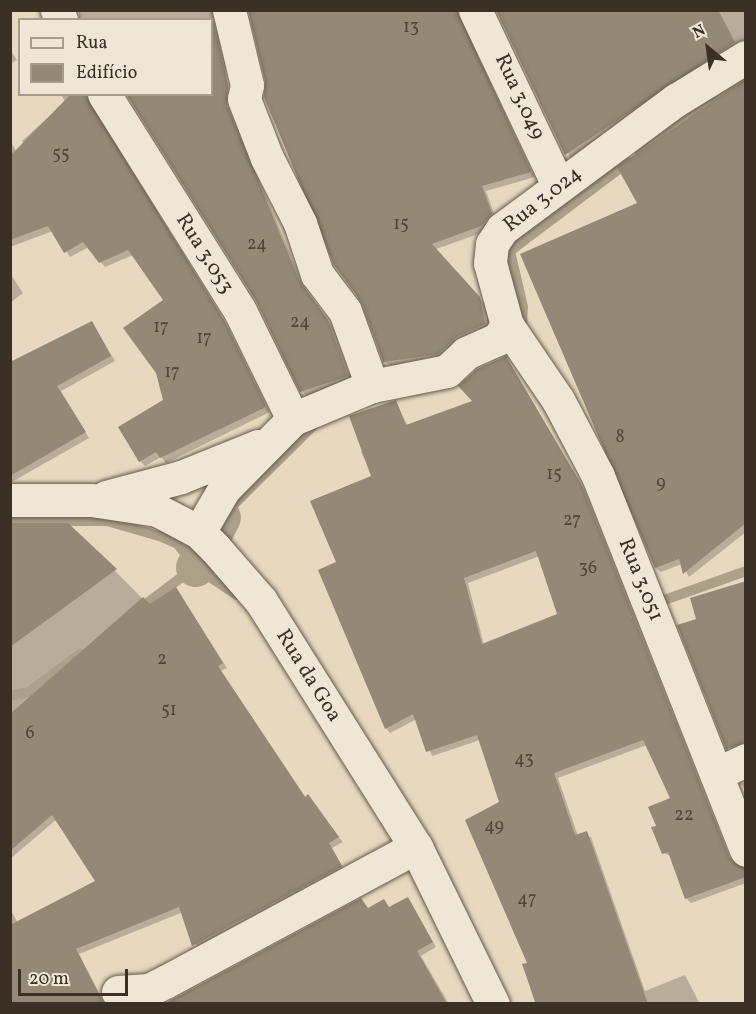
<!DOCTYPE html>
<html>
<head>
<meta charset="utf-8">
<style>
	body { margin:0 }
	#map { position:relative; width:756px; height:1014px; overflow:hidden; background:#e7d9c0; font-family:Vollkorn,serif }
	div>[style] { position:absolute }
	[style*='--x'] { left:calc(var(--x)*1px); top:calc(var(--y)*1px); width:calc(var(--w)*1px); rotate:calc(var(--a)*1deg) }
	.shadow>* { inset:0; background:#0003 }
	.stream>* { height:10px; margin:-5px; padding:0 5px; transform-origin:5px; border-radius:5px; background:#aca08b }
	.canal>* { height:39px; margin:-19.5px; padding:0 19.5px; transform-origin:19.5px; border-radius:19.5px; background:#aca08b }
	.building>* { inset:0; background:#948876 }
	.roads { filter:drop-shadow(0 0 2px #655a4c) drop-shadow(0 0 2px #655a4c) }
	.minor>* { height:33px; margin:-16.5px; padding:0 16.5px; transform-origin:16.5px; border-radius:16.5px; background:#efe6d6 }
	span { translate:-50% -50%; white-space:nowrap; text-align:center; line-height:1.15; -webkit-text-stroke:4.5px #efe6d6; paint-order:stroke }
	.number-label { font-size:18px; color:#504639 }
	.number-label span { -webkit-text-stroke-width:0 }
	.street-label { font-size:21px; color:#3a3025 }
	.frame { position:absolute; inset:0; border:12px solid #3a3025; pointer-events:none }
	.legend { position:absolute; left:18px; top:18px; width:195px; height:78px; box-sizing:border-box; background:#efe6d6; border:2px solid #a79d8f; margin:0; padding:8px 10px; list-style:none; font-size:18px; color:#3a3025 }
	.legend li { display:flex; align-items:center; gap:12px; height:30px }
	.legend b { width:30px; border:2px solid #a79d8f }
	.north { position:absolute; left:678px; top:18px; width:60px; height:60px; -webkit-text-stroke:4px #efe6d6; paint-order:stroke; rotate:331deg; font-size:16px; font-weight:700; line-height:24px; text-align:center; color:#3a3025 }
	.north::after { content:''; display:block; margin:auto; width:21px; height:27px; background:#3a3025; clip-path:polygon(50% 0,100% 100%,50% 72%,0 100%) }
	.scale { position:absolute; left:18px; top:969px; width:110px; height:27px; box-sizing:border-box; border:3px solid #3a3025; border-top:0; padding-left:8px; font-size:18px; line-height:21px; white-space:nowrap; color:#3a3025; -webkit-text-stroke:4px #efe6d6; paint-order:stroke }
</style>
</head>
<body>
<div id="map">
	<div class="shadow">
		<i style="clip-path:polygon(79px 10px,218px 10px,231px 112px,304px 287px,333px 327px,352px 381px,307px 396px,302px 391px,212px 94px,212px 20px,79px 20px)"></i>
		<i style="clip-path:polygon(250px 10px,464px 10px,463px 24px,535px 177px,486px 191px,496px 219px,487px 231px,436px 249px,484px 303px,491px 327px,444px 358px,390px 366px,384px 361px,267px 81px)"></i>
		<i style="clip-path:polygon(498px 10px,746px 10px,746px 45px,571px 159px)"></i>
		<i style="clip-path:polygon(10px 49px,17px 60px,10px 64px)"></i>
		<i style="clip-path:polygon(746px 82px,746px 532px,689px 577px,682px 564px,661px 572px,656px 568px,522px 254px,639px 204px)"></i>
		<i style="clip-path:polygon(61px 94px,92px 94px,93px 110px,228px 327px,270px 412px,166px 463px,161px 457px,145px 466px,140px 461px,165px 400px,165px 300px,133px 255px,105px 267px,89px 247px,70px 257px,53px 231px,10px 247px,10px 214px,48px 194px,22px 141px,65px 102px)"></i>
		<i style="clip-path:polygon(10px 140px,24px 166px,10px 172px)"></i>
		<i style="clip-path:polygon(10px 273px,23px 293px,10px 303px)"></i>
		<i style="clip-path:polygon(92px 322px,115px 361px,61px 391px,89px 438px,10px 483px,10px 358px,13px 362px)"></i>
		<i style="clip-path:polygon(evenodd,505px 358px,585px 490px,732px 862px,746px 869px,746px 883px,691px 903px,686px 898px,671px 856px,663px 853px,658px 826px,672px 799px,647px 745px,558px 778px,578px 836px,591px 837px,645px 991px,685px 975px,700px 1004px,535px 1004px,524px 965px,529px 963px,501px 803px,480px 740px,432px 756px,417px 719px,390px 733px,386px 728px,338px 563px,373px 476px,361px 452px,395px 402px,408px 426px,475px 402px,505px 358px,540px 556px,559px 615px,484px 645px,468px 583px,540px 556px)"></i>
		<i style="clip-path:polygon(68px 524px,150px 606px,176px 589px,180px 594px,227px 668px,221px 671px,306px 798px,343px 842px,332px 848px,345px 871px,198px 950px,183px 912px,79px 954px,105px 1004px,10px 1004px,10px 909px,18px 923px,97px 882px,57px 819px,10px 859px,10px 525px)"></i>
		<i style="clip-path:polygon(746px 582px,746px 748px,732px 753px,698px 620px)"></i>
		<i style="clip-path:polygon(746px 782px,746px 794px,742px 784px)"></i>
		<i style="clip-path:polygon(407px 899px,436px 947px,421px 956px,449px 1004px,167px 1004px,361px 900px,369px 910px,390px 908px)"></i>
	</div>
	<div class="stream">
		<i style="--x:640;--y:152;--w:92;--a:-36.6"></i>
		<i style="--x:714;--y:97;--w:33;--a:-25"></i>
		<i style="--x:522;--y:331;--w:24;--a:-88"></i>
		<i style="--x:523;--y:307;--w:57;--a:-103.1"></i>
		<i style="--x:510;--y:251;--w:148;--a:-37"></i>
		<i style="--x:226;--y:512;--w:128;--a:-44.7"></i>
		<i style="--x:10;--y:521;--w:97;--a:0"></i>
		<i style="--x:107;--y:521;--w:54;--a:16.1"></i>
		<i style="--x:159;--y:536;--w:21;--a:23"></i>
		<i style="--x:178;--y:544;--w:29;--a:54"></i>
		<i style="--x:195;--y:567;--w:50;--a:33.7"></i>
		<i style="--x:653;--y:604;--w:99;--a:-19.5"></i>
		<i style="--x:138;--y:610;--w:71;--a:-37"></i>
		<i style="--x:10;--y:696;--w:19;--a:-12"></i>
		<i style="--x:29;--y:692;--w:64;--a:-36.7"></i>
	</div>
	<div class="canal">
		<i style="--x:195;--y:567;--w:56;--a:-62.5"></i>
	</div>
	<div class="building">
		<i style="clip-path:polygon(248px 10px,457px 10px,531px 172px,482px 186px,492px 213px,481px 226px,432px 244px,480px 297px,485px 324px,458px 336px,438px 354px,383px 362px,363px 304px,334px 265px,264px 97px,265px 81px)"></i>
		<i style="clip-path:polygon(496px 10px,718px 10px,735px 42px,565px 155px)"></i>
		<i style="clip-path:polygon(212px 17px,228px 85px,227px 106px,299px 280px,328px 320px,348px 376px,300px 392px,256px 301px,126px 94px,212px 94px)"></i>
		<i style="clip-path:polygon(746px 79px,746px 523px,683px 574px,679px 559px,655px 568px,520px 254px,637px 203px,617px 167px)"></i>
		<i style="clip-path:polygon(71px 94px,85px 94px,224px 320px,266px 407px,160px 458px,156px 452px,139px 462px,118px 427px,163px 400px,156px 373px,123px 328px,163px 300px,128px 250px,99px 263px,83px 242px,64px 253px,48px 226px,10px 240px,10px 156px)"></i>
		<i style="clip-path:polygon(92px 321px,111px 356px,57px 386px,86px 432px,10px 476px,10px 362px)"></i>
		<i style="clip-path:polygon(evenodd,506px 356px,581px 484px,633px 615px,629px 618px,633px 616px,729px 857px,746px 868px,746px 877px,685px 899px,668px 852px,662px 854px,651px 827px,656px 826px,648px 807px,670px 798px,643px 740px,554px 773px,575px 835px,587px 831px,648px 1004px,536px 1004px,522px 964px,527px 963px,465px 820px,499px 802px,477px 735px,426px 752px,413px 714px,385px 729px,318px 570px,336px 562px,310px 501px,371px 476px,349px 416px,396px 400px,406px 425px,472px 401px,458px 386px,477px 369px,506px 356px,536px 551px,557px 614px,482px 644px,464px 578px,536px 551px)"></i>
		<i style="clip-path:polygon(10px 523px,68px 523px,117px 569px,10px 647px)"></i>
		<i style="clip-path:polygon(746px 581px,746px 742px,726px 749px,677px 625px,696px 619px,690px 598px)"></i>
		<i style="clip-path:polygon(176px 587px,223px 663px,218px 666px,305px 797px,308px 794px,339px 837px,329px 843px,342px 866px,192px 946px,179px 907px,76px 949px,104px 1004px,10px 1004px,10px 925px,95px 881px,52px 815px,10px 851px,10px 714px,143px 597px,150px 604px)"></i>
		<i style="clip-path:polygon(408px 897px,433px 942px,417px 951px,447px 1004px,164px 1004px,361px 898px,368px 908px,384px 899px,389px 907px)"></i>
	</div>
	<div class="roads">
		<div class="minor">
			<i style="--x:57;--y:10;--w:11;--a:68"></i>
			<i style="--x:229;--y:10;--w:77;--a:76.5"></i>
			<i style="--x:247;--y:85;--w:14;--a:102"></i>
			<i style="--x:244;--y:99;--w:63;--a:68.7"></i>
			<i style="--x:267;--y:158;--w:73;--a:63.1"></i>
			<i style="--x:300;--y:223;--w:54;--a:71.6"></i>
			<i style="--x:317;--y:274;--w:46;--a:52.9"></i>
			<i style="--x:345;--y:311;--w:80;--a:70.2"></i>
			<i style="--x:475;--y:10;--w:194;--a:64.6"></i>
			<i style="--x:104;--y:94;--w:256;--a:57.9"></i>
			<i style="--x:240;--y:311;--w:120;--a:63.9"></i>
			<i style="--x:507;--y:325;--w:91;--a:55.8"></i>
			<i style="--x:558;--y:400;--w:86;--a:62.2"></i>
			<i style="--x:598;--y:476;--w:402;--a:68.4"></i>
			<i style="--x:106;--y:497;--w:78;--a:-14.9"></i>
			<i style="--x:181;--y:477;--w:83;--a:-21.9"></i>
			<i style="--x:10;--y:500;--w:81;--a:0"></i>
			<i style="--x:91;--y:500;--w:67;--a:8.6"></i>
			<i style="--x:157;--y:510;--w:47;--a:27.6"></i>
			<i style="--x:199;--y:532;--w:23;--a:45"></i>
			<i style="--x:215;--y:548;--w:70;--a:49"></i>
			<i style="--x:261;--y:601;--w:291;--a:57.8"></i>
			<i style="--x:416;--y:847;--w:175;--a:63.9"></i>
			<i style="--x:199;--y:532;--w:50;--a:-59.8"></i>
			<i style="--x:224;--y:489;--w:98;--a:-45.4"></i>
			<i style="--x:293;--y:419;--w:86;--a:-22.7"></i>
			<i style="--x:372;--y:386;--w:76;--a:-11.3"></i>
			<i style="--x:447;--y:371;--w:26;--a:-43"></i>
			<i style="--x:466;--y:353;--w:35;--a:-24"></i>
			<i style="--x:498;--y:339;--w:17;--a:-57"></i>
			<i style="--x:507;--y:325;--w:64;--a:-105.3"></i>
			<i style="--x:490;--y:263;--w:19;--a:-84"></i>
			<i style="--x:492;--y:244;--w:18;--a:-56"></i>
			<i style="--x:502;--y:229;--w:217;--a:-36.6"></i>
			<i style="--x:676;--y:100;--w:82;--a:-31.6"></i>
			<i style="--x:716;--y:774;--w:33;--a:-25"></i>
			<i style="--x:118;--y:992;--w:31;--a:-4"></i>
			<i style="--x:149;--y:990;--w:18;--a:-27"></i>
			<i style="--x:165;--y:982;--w:285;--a:-28.3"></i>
		</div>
	</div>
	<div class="number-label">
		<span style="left:411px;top:28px">13</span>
		<span style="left:61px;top:155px">55</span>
		<span style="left:401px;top:225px">15</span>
		<span style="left:257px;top:245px">24</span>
		<span style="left:300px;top:323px">24</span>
		<span style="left:161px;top:328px">17</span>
		<span style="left:204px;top:339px">17</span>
		<span style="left:172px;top:373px">17</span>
		<span style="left:620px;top:438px">8</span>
		<span style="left:554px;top:475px">15</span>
		<span style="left:661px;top:484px">9</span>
		<span style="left:572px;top:521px">27</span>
		<span style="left:588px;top:569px">36</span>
		<span style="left:162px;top:660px">2</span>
		<span style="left:169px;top:711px">51</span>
		<span style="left:30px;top:734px">6</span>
		<span style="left:524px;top:760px">43</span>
		<span style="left:684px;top:816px">22</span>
		<span style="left:494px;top:827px">49</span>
		<span style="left:527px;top:900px">47</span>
	</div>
	<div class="street-label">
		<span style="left:519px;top:97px;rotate:65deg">Rua 3.049</span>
		<span style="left:543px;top:200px;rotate:-38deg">Rua 3.024</span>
		<span style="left:204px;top:254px;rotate:58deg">Rua 3.053</span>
		<span style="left:640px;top:580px;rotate:68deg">Rua 3.051</span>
		<span style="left:308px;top:676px;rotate:58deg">Rua da Goa</span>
	</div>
	<div class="frame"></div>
	<ul class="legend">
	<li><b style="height:8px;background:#efe6d6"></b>Rua</li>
	<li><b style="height:16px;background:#948876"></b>Edifício</li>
	</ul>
	<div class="north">N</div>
	<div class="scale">20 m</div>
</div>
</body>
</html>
